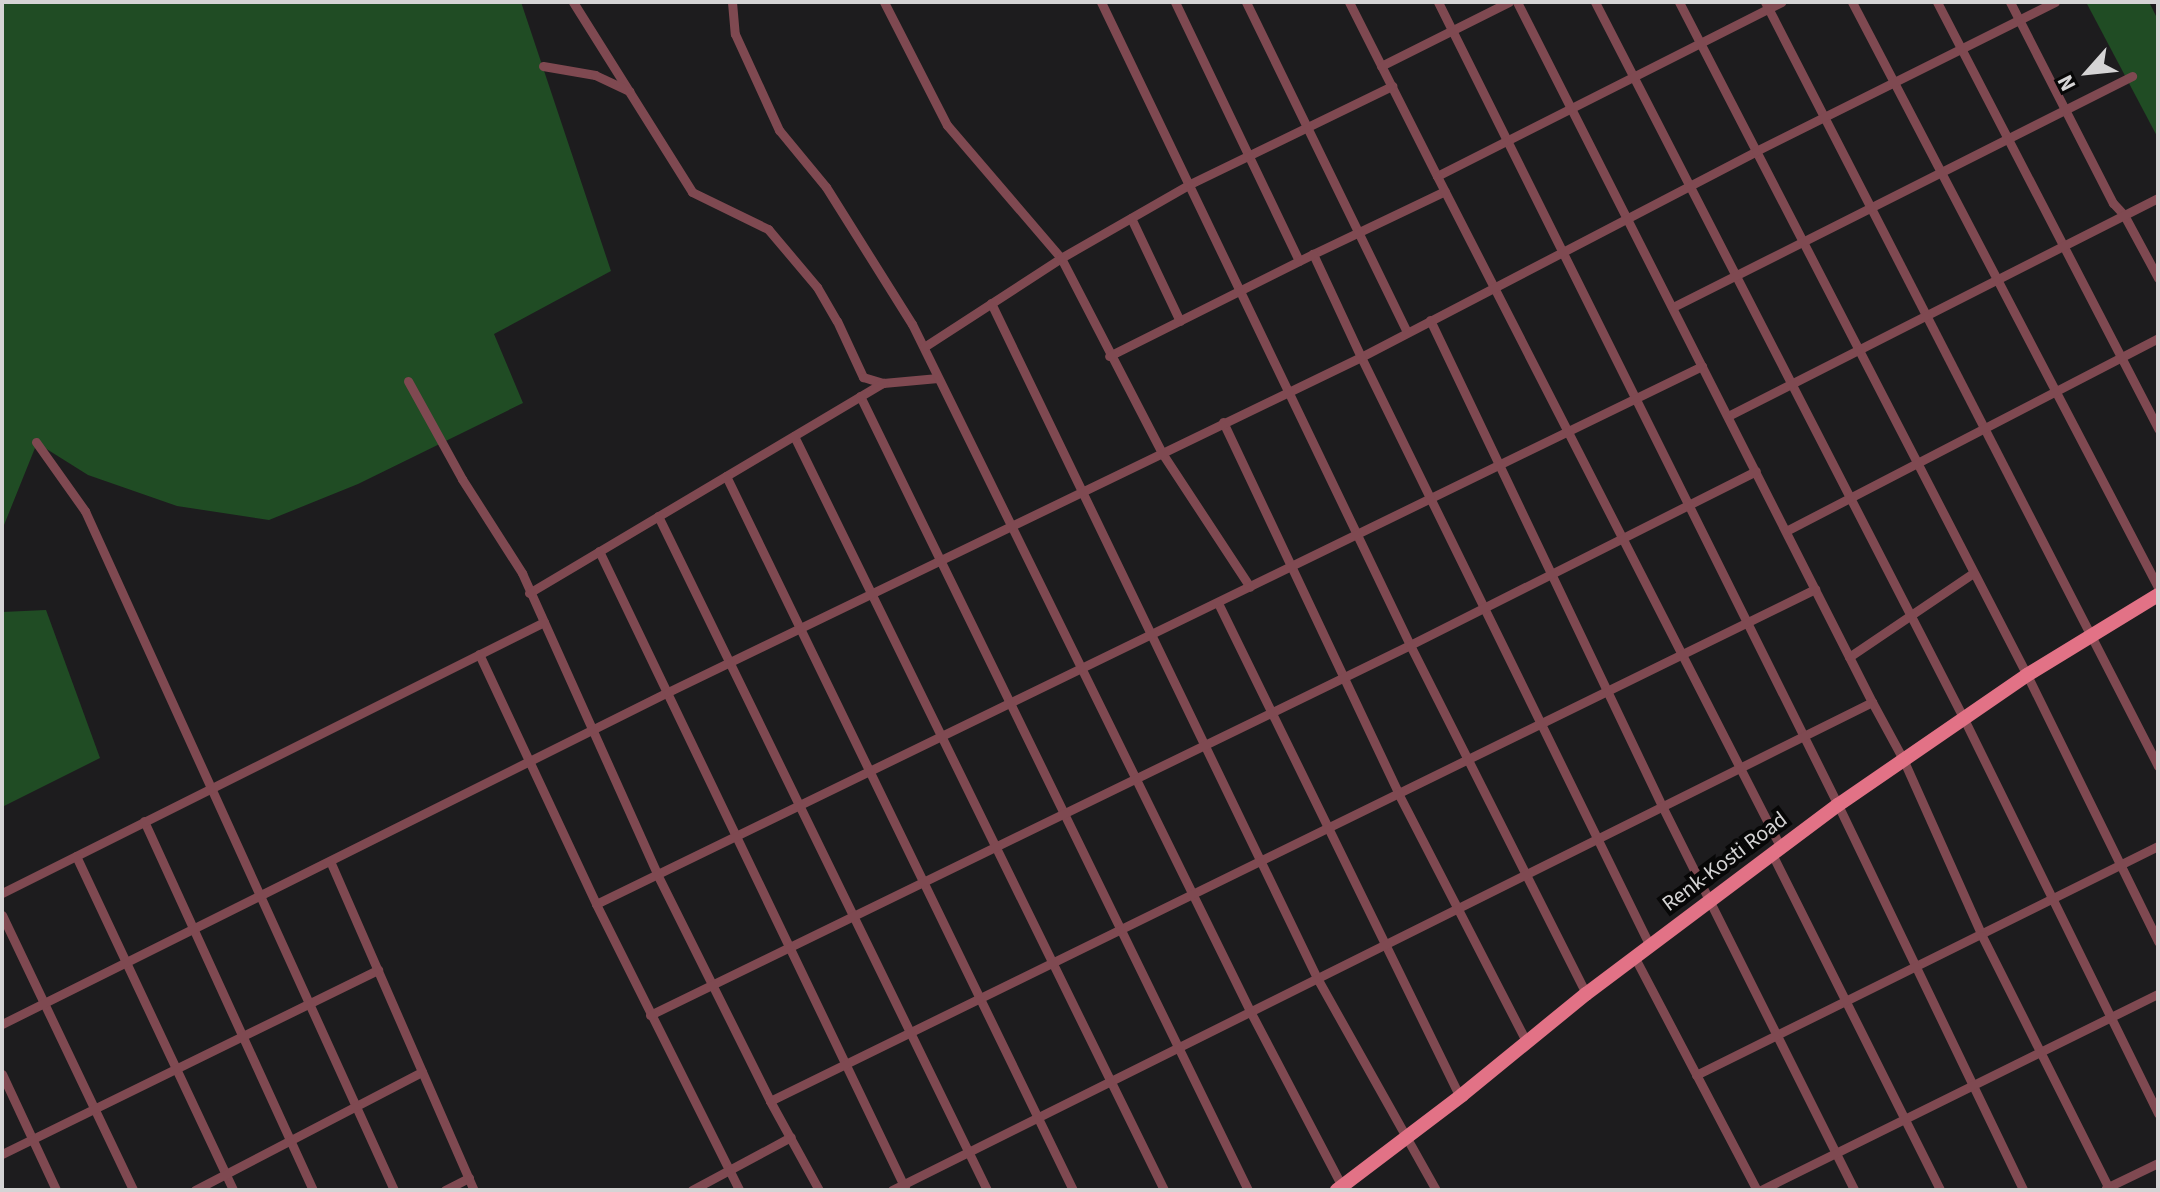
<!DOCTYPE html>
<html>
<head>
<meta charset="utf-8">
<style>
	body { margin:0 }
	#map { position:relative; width:2160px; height:1192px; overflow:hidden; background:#1d1c1e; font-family:"Source Sans 3",sans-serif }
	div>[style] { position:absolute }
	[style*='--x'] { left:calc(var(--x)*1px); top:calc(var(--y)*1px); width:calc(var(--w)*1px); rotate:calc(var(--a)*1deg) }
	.green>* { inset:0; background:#204c24 }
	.minor>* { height:9px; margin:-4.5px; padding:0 4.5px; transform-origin:4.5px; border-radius:4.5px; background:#7f4951 }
	.primary>* { height:14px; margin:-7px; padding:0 7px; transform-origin:7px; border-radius:7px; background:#e27286 }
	span { translate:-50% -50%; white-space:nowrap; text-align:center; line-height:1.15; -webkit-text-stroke:8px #070707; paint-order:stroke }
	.street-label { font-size:22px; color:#d5d4d5 }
	.frame { position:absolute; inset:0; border:4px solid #d5d4d5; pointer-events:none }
	.north { position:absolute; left:2048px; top:32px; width:80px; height:80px; -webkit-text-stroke:6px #070707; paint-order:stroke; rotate:243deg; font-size:22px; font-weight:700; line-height:32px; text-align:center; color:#d5d4d5 }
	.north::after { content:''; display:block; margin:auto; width:28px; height:36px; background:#d5d4d5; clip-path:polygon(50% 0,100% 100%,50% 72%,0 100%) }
</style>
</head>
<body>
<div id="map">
	<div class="green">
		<i style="clip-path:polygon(2px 2px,521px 2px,611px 271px,494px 334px,523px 403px,358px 484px,269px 520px,177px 506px,88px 475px,37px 443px,2px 530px)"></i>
		<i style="clip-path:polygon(2086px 2px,2149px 2px,2158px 20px,2158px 138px)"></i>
		<i style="clip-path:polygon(46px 610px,100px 758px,2px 807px,2px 612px)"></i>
	</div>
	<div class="minor">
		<i style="--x:573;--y:2;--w:224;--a:57.9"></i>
		<i style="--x:692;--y:192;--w:85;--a:26"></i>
		<i style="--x:768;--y:229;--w:76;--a:49.8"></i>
		<i style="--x:817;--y:287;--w:39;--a:60"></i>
		<i style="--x:837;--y:321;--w:62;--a:65.1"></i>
		<i style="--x:863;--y:377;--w:21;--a:17"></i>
		<i style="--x:883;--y:383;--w:55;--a:-5.2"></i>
		<i style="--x:732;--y:2;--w:32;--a:85"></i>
		<i style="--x:735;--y:34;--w:106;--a:65.4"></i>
		<i style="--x:779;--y:130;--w:74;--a:50.5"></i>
		<i style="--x:826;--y:187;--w:162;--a:57.9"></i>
		<i style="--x:912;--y:324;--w:766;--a:63.8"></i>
		<i style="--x:1250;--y:1011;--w:198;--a:62.3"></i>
		<i style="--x:884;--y:2;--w:138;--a:62.9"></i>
		<i style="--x:947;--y:125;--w:175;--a:49.4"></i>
		<i style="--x:1061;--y:258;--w:220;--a:62.6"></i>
		<i style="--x:1162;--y:453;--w:160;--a:56.7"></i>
		<i style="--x:1101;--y:2;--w:713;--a:64.33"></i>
		<i style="--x:1410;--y:645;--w:391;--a:63.2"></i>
		<i style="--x:1175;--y:2;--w:287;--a:64.4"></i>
		<i style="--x:1246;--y:2;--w:367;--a:64"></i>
		<i style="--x:1349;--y:2;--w:195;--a:63.2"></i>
		<i style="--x:1438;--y:2;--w:897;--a:63.52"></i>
		<i style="--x:1838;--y:805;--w:427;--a:64.3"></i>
		<i style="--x:1517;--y:2;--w:785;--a:63.11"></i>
		<i style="--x:1595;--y:2;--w:804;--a:62.77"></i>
		<i style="--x:1963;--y:717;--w:442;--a:63.8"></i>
		<i style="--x:1679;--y:2;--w:758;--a:62.66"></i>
		<i style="--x:2027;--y:675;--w:297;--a:63.8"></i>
		<i style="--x:1765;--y:2;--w:859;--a:62.78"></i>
		<i style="--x:1852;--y:2;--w:660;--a:62.39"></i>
		<i style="--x:1937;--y:2;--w:481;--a:62.6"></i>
		<i style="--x:2010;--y:2;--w:226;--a:62.9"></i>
		<i style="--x:2113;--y:203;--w:16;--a:47"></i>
		<i style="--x:2124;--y:215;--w:72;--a:61.6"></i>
		<i style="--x:543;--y:66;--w:53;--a:9.8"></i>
		<i style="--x:595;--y:75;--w:38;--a:25"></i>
		<i style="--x:1381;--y:66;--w:143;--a:-26.6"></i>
		<i style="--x:1131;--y:218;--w:114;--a:64.6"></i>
		<i style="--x:1313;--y:254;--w:146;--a:-25.5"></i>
		<i style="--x:991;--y:303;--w:750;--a:64.22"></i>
		<i style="--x:1317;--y:978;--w:243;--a:60.7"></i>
		<i style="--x:1673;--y:307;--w:514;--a:-26.71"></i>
		<i style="--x:1430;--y:320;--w:539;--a:64.48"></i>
		<i style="--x:1662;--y:806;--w:429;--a:63.4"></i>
		<i style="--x:924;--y:347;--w:163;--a:-33"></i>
		<i style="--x:1061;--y:258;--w:149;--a:-29.8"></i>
		<i style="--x:1190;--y:184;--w:225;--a:-25.9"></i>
		<i style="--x:408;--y:381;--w:112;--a:61.1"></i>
		<i style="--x:462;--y:479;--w:112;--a:57.4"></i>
		<i style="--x:522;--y:573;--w:332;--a:65.8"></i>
		<i style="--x:658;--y:876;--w:251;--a:63.5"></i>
		<i style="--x:770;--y:1101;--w:102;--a:61.2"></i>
		<i style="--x:860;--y:396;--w:884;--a:63.96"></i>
		<i style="--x:1728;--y:416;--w:482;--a:-26.9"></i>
		<i style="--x:1223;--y:422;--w:410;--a:64.7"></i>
		<i style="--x:1398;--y:793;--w:279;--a:62.7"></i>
		<i style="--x:794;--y:436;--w:840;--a:63.86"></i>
		<i style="--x:36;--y:442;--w:85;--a:54.6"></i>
		<i style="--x:85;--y:511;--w:746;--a:65.53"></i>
		<i style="--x:726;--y:476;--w:794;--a:64.08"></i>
		<i style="--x:658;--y:516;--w:750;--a:63.98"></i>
		<i style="--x:1786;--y:531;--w:419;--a:-27.4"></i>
		<i style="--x:599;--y:551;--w:709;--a:64.34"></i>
		<i style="--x:529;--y:593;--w:412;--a:-30.7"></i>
		<i style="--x:1218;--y:603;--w:550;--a:63.9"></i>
		<i style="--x:479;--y:654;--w:276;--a:64.9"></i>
		<i style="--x:596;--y:904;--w:320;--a:63.4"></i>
		<i style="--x:1849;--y:657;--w:150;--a:-34.1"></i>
		<i style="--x:144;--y:821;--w:406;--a:65.4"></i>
		<i style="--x:1781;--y:848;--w:755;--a:-117.11"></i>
		<i style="--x:1437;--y:176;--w:386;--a:-26.8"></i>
		<i style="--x:1772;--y:854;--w:376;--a:63.4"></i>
		<i style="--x:76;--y:856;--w:369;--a:64.8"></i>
		<i style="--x:330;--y:861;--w:359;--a:66.4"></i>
		<i style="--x:2;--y:893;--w:606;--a:-26.57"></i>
		<i style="--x:596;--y:904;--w:1230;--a:-25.94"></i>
		<i style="--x:2;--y:915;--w:305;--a:64.5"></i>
		<i style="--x:1650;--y:946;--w:656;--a:-116.14"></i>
		<i style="--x:1361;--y:357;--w:445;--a:-27.5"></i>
		<i style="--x:1756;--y:151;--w:334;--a:-26.5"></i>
		<i style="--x:1635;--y:958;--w:262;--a:62.3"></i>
		<i style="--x:650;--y:1015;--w:845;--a:-25.96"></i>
		<i style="--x:1410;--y:645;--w:387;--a:-26.7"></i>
		<i style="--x:2;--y:1024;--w:744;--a:-26.5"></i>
		<i style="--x:668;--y:692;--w:770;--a:-25.8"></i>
		<i style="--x:1361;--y:357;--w:114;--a:-115"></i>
		<i style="--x:1313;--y:254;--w:228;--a:153.4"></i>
		<i style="--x:2;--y:1074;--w:128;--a:65"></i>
		<i style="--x:1696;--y:1075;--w:516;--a:-26.37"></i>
		<i style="--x:770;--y:1101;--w:1164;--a:-26.1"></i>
		<i style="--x:2;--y:1154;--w:419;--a:-26.1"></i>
		<i style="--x:2106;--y:1188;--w:58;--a:-25.7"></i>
		<i style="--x:195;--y:1190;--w:256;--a:-27.5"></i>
		<i style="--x:445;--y:1190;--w:27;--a:-27"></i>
		<i style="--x:692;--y:1190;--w:112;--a:-28.2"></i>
		<i style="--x:892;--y:1190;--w:1095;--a:-26.47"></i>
		<i style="--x:1872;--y:702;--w:65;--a:61.5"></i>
		<i style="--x:1903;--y:759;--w:194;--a:65.9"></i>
		<i style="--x:1982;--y:936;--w:284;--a:63.3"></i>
		<i style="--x:1761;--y:1190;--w:443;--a:-26.3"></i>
	</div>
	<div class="primary">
		<i style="--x:1337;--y:1190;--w:157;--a:-37.2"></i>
		<i style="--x:1462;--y:1095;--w:160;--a:-39.2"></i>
		<i style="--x:1586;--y:994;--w:315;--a:-36.9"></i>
		<i style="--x:1838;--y:805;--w:229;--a:-34.5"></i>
		<i style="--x:2027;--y:675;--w:153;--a:-31.4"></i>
	</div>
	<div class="street-label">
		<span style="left:1725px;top:862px;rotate:-37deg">Renk-Kosti Road</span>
	</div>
	<div class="frame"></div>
	<div class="north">N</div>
</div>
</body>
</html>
